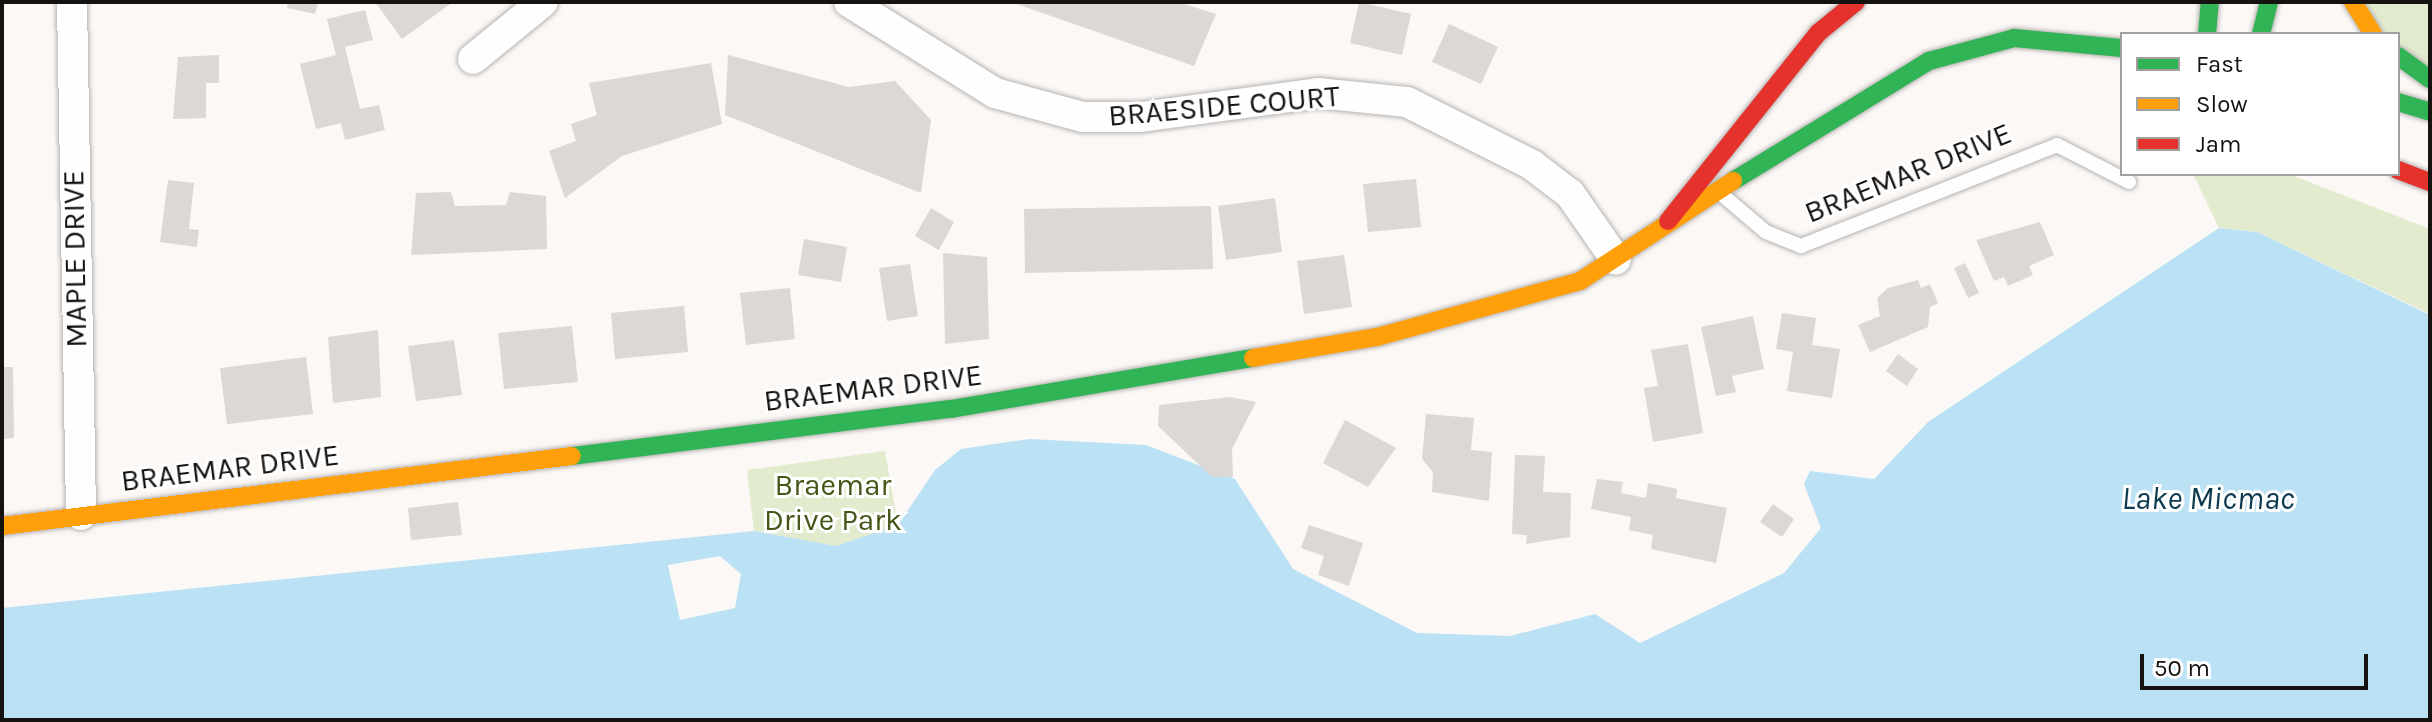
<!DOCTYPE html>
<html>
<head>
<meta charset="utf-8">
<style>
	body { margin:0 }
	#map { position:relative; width:2432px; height:722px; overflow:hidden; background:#fbf8f6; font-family:Karla,sans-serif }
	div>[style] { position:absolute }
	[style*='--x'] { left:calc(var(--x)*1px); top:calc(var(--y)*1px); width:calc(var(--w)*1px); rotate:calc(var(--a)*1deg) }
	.green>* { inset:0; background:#e3ebce }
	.water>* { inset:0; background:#bbe1f5 }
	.pier>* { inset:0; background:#fbf8f6 }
	.building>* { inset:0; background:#dbd8d6 }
	.roads { filter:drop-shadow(0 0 2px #b6b3b1) drop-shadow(0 0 2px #b6b3b1) }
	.lane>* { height:14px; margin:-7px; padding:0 7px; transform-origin:7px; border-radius:7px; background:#fefefe }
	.street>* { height:30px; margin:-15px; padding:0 15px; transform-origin:15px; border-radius:15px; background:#fefefe }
	.fast>* { height:18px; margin:-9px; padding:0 9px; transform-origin:9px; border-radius:9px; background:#30b455 }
	.slow>* { height:18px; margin:-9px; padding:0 9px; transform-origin:9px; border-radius:9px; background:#ff9f0a }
	.jam>* { height:18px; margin:-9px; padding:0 9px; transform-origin:9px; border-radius:9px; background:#e5322d }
	span { translate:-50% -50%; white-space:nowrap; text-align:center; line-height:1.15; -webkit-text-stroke:6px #fff; paint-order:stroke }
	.street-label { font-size:30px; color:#16120f }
	.park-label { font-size:30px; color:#455718 }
	.water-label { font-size:32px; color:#0c3a4e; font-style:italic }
	.frame { position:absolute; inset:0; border:4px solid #16120f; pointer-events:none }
	.legend { position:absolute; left:2120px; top:32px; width:280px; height:144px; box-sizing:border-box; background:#fff; border:2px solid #a2a09f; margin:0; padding:10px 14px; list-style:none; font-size:24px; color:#16120f }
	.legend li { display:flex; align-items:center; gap:16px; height:40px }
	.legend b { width:40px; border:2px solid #a2a09f }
	.scale { position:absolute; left:2140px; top:654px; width:228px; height:36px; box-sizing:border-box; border:4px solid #16120f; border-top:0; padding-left:10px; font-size:24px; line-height:28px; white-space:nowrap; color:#16120f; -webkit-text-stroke:6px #fff; paint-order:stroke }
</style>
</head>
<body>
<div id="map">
	<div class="green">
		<i style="clip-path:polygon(2349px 2px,2430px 2px,2430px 68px,2398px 52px,2398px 34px,2376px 34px)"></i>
		<i style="clip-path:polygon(2193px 174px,2289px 174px,2430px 229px,2430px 314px,2257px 232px,2219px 228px)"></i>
		<i style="clip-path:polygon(885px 451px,898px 525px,836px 546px,754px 531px,747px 470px)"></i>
	</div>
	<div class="water">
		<i style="clip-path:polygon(2219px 228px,2257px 232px,2430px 315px,2430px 720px,2px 720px,2px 608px,754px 531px,836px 546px,898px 525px,935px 470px,961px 449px,1029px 439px,1146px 445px,1235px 479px,1293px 569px,1417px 633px,1510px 636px,1595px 614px,1640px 643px,1784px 573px,1821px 528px,1804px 484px,1810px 471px,1874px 479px,1928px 422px)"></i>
	</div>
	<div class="pier">
		<i style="clip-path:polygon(720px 556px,741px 574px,735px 608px,680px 620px,668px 565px)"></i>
	</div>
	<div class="building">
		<i style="clip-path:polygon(288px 2px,318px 2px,315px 14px,287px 8px)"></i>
		<i style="clip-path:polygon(375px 2px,453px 2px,402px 39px)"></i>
		<i style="clip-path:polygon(1011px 2px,1178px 2px,1216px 14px,1194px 66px)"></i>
		<i style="clip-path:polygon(1359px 2px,1411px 14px,1402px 55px,1350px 43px)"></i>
		<i style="clip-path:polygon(365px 10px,373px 40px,345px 47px,360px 109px,379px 105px,385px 130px,345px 140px,341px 123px,316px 129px,300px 64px,336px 55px,327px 19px)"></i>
		<i style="clip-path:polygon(1449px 24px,1498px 47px,1481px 84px,1432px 62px)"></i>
		<i style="clip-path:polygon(219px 55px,219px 83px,206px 83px,206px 118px,173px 119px,178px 57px)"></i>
		<i style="clip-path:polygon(728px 55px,849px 87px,895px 81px,931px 120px,921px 193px,725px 115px)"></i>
		<i style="clip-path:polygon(711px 63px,722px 124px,622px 156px,565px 198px,549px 151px,576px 141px,571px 124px,597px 115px,589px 83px)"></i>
		<i style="clip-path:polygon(1416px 179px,1421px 227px,1368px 232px,1363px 184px)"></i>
		<i style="clip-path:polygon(168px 180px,194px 183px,189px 229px,199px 230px,197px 247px,160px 242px)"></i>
		<i style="clip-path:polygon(451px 192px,455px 206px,506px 205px,510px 192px,546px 196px,547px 249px,411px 255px,416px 193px)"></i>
		<i style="clip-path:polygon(1275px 198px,1282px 252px,1226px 260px,1218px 206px)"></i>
		<i style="clip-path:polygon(1211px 206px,1213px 269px,1025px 273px,1024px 209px)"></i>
		<i style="clip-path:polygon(931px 208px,954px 222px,939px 250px,915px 236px)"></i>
		<i style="clip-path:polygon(2040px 222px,2054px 255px,2029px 266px,2033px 275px,2008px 286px,2004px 277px,1994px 281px,1976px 240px)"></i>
		<i style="clip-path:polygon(804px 239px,847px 247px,841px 282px,798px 275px)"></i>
		<i style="clip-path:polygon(943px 253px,987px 257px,989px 339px,945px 344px)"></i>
		<i style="clip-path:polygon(1344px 255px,1352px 307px,1304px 314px,1297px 261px)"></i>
		<i style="clip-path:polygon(1965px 263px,1979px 293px,1968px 298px,1954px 268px)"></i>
		<i style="clip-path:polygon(910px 264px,918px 316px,887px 321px,879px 268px)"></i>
		<i style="clip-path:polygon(1918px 280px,1921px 288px,1930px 284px,1938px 303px,1930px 307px,1928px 327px,1870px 352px,1858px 325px,1880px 316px,1877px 298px,1888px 288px)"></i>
		<i style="clip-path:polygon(790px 288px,795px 339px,746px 345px,740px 293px)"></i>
		<i style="clip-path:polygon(684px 306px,688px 352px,615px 359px,611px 313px)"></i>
		<i style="clip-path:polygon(1782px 313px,1816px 318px,1812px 345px,1840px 349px,1832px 398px,1787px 391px,1793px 352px,1776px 349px)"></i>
		<i style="clip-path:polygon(1753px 316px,1764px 369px,1732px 376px,1736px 392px,1716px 396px,1701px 327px)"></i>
		<i style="clip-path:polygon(572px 326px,578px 382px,504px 389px,498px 333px)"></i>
		<i style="clip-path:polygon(378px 330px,381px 397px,333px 403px,328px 337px)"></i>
		<i style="clip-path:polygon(454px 340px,462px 395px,416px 401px,408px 346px)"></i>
		<i style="clip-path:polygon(1688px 344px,1703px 433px,1653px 442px,1644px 388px,1658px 386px,1651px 350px)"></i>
		<i style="clip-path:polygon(1898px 354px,1918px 369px,1907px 386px,1886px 371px)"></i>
		<i style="clip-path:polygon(306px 357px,313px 414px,227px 424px,220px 368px)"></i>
		<i style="clip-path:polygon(2px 367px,13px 367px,14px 438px,2px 439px)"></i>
		<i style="clip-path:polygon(1230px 397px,1256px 402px,1232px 449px,1233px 477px,1212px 477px,1158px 426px,1159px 405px)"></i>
		<i style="clip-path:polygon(1426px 414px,1474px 418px,1471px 450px,1492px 452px,1489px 501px,1432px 492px,1433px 472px,1422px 459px)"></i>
		<i style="clip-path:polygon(1345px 420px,1396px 448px,1368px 487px,1323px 463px)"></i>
		<i style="clip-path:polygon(1515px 455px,1545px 456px,1543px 492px,1571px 493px,1570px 537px,1526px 544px,1527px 535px,1512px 534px)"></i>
		<i style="clip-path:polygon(1597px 479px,1623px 482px,1621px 493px,1646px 498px,1648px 483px,1677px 489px,1676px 498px,1727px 508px,1716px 563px,1651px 549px,1653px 535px,1629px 530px,1631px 517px,1591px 509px)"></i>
		<i style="clip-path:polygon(458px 502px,462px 535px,411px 540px,408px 508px)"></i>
		<i style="clip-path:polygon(1773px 504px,1794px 519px,1782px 537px,1760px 522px)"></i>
		<i style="clip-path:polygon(1309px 525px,1363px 543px,1349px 586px,1318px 575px,1324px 556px,1301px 548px)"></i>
	</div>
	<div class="roads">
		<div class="lane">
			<i style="--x:1720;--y:193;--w:60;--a:40.3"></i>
			<i style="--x:1766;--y:232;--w:38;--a:22"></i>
			<i style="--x:1801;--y:246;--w:275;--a:-21.5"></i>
			<i style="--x:2057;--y:145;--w:81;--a:27.2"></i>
		</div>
		<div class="street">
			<i style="--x:72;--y:2;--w:513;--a:88.99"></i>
			<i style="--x:849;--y:2;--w:172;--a:31.9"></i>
			<i style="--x:995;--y:93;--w:91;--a:15.3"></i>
			<i style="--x:1083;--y:117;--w:58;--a:0"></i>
			<i style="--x:1141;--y:117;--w:179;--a:-7.7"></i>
			<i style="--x:1318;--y:93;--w:89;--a:5.8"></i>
			<i style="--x:1407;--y:102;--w:140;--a:26.7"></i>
			<i style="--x:1532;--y:165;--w:48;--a:37.3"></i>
			<i style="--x:1570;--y:194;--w:80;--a:55.1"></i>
			<i style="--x:473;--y:59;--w:90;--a:-39.2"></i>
		</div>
		<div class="fast">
			<i style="--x:2207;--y:34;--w:32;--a:-85"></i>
			<i style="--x:2261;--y:34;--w:33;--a:-76"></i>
			<i style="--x:2398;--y:56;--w:39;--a:36"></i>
			<i style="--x:2398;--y:102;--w:34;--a:17"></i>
			<i style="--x:1733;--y:181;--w:230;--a:-31.5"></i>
			<i style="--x:1929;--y:61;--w:88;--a:-15.1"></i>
			<i style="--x:2014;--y:38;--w:108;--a:5.3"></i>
			<i style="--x:572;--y:456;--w:382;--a:-7.1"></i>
			<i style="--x:951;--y:409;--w:306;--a:-9.6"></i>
		</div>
		<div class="slow">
			<i style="--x:2353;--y:2;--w:38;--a:58"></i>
			<i style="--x:1253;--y:358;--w:126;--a:-9.6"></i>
			<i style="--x:1377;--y:337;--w:211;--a:-15.4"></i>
			<i style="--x:1580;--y:281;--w:183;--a:-33.2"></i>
			<i style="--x:2;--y:526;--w:574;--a:-7"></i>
		</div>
		<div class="jam">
			<i style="--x:2398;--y:170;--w:34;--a:21"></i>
			<i style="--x:1668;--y:221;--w:241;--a:-51.4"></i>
			<i style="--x:1818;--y:33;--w:49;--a:-39.2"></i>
		</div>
	</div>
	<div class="street-label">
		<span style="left:1224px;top:106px;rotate:-5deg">BRAESIDE COURT</span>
		<span style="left:1908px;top:173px;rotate:-22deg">BRAEMAR DRIVE</span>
		<span style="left:75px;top:259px;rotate:-91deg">MAPLE DRIVE</span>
		<span style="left:873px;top:388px;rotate:-7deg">BRAEMAR DRIVE</span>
		<span style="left:230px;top:468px;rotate:-7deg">BRAEMAR DRIVE</span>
	</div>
	<div class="park-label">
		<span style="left:833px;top:502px">Braemar<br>Drive Park</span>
	</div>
	<div class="water-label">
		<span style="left:2208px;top:499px">Lake Micmac</span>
	</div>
	<div class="frame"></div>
	<ul class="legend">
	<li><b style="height:10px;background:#30b455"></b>Fast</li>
	<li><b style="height:10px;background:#ff9f0a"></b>Slow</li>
	<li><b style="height:10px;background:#e5322d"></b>Jam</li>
	</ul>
	<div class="scale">50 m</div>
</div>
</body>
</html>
